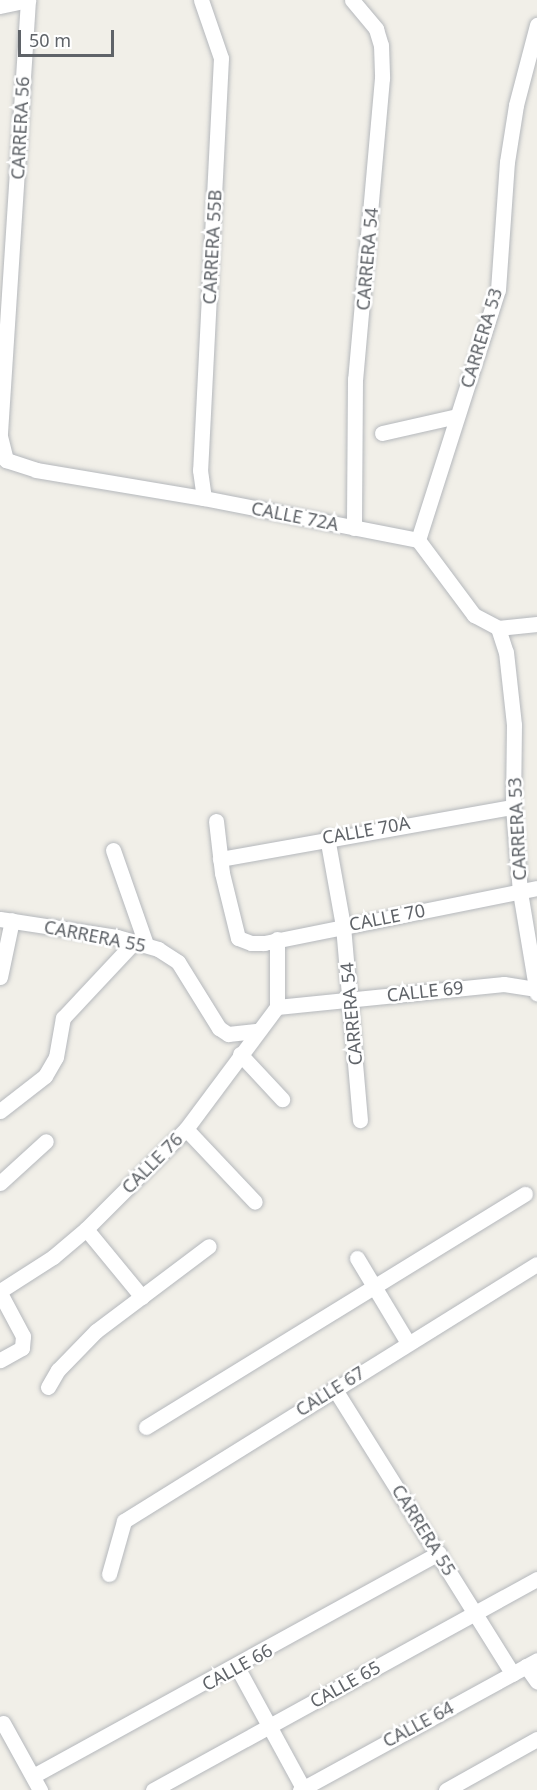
<!DOCTYPE html>
<html>
<head>
<meta charset="utf-8">
<style>
	body { margin:0 }
	#map { position:relative; width:537px; height:1790px; overflow:hidden; background:#f1efe8; font-family:"Noto Sans",sans-serif }
	div>[style] { position:absolute }
	[style*='--x'] { left:calc(var(--x)*1px); top:calc(var(--y)*1px); width:calc(var(--w)*1px); rotate:calc(var(--a)*1deg) }
	.roads { filter:drop-shadow(0 0 2px #b5b8bc) drop-shadow(0 0 2px #b5b8bc) }
	.minor>* { height:15px; margin:-7.5px; padding:0 7.5px; transform-origin:7.5px; border-radius:7.5px; background:#fff }
	span { translate:-50% -50%; white-space:nowrap; text-align:center; line-height:1.15; -webkit-text-stroke:5px #fff; paint-order:stroke }
	.street-label { font-size:18px; color:#5f6368 }
	.scale { position:absolute; left:18px; top:30px; width:96px; height:27px; box-sizing:border-box; border:3px solid #5f6368; border-top:0; padding-left:8px; font-size:18px; line-height:21px; white-space:nowrap; color:#5f6368; -webkit-text-stroke:4px #fff; paint-order:stroke }
</style>
</head>
<body>
<div id="map">
	<div class="roads">
		<div class="minor">
			<i style="--x:28;--y:0;--w:437;--a:93.7"></i>
			<i style="--x:0;--y:436;--w:25;--a:76"></i>
			<i style="--x:6;--y:460;--w:32;--a:18"></i>
			<i style="--x:36;--y:470;--w:170;--a:9.5"></i>
			<i style="--x:204;--y:498;--w:218;--a:11.1"></i>
			<i style="--x:418;--y:540;--w:94;--a:53.3"></i>
			<i style="--x:474;--y:615;--w:27;--a:28"></i>
			<i style="--x:498;--y:628;--w:39;--a:-6"></i>
			<i style="--x:201;--y:0;--w:61;--a:71"></i>
			<i style="--x:221;--y:58;--w:413;--a:92.9"></i>
			<i style="--x:200;--y:470;--w:28;--a:82"></i>
			<i style="--x:352;--y:0;--w:38;--a:50"></i>
			<i style="--x:376;--y:29;--w:17;--a:73"></i>
			<i style="--x:381;--y:45;--w:33;--a:88"></i>
			<i style="--x:382;--y:78;--w:302;--a:95.1"></i>
			<i style="--x:355;--y:379;--w:149;--a:90.4"></i>
			<i style="--x:0;--y:6;--w:29;--a:-12"></i>
			<i style="--x:382;--y:433;--w:77;--a:-12.8"></i>
			<i style="--x:418;--y:540;--w:262;--a:-72.3"></i>
			<i style="--x:498;--y:290;--w:128;--a:-86"></i>
			<i style="--x:507;--y:162;--w:58;--a:-81"></i>
			<i style="--x:516;--y:105;--w:83;--a:-75.3"></i>
			<i style="--x:498;--y:628;--w:25;--a:72"></i>
			<i style="--x:506;--y:652;--w:73;--a:83.7"></i>
			<i style="--x:514;--y:725;--w:82;--a:90.7"></i>
			<i style="--x:513;--y:807;--w:85;--a:85.3"></i>
			<i style="--x:520;--y:892;--w:103;--a:80.5"></i>
			<i style="--x:216;--y:821;--w:52;--a:83.4"></i>
			<i style="--x:222;--y:873;--w:67;--a:76.2"></i>
			<i style="--x:238;--y:938;--w:14;--a:21"></i>
			<i style="--x:251;--y:943;--w:13;--a:0"></i>
			<i style="--x:264;--y:943;--w:278;--a:-11.4"></i>
			<i style="--x:327;--y:837;--w:90;--a:79.8"></i>
			<i style="--x:343;--y:926;--w:195;--a:85"></i>
			<i style="--x:113;--y:850;--w:100;--a:70.7"></i>
			<i style="--x:220;--y:859;--w:298;--a:-10.1"></i>
			<i style="--x:0;--y:919;--w:118;--a:8.7"></i>
			<i style="--x:117;--y:937;--w:43;--a:16.3"></i>
			<i style="--x:158;--y:949;--w:24;--a:33"></i>
			<i style="--x:178;--y:962;--w:78;--a:58.2"></i>
			<i style="--x:219;--y:1028;--w:11;--a:34"></i>
			<i style="--x:228;--y:1034;--w:28;--a:-6"></i>
			<i style="--x:277;--y:939;--w:68;--a:90"></i>
			<i style="--x:0;--y:977;--w:58;--a:-78.1"></i>
			<i style="--x:277;--y:1007;--w:228;--a:-5.8"></i>
			<i style="--x:504;--y:984;--w:33;--a:9"></i>
			<i style="--x:240;--y:1054;--w:62;--a:47"></i>
			<i style="--x:0;--y:1111;--w:57;--a:-37.9"></i>
			<i style="--x:45;--y:1076;--w:22;--a:-60"></i>
			<i style="--x:56;--y:1057;--w:40;--a:-80"></i>
			<i style="--x:63;--y:1018;--w:104;--a:-46.9"></i>
			<i style="--x:186;--y:1129;--w:100;--a:46.6"></i>
			<i style="--x:0;--y:1183;--w:62;--a:-42.4"></i>
			<i style="--x:86;--y:1229;--w:88;--a:50.5"></i>
			<i style="--x:357;--y:1258;--w:99;--a:59"></i>
			<i style="--x:0;--y:1291;--w:63;--a:-32.7"></i>
			<i style="--x:53;--y:1257;--w:43;--a:-40.3"></i>
			<i style="--x:86;--y:1229;--w:141;--a:-45"></i>
			<i style="--x:186;--y:1129;--w:152;--a:-53.3"></i>
			<i style="--x:0;--y:1293;--w:49;--a:61.9"></i>
			<i style="--x:23;--y:1336;--w:12;--a:95"></i>
			<i style="--x:22;--y:1348;--w:25;--a:151"></i>
			<i style="--x:48;--y:1387;--w:20;--a:-60"></i>
			<i style="--x:58;--y:1370;--w:54;--a:-45.7"></i>
			<i style="--x:96;--y:1331;--w:141;--a:-37"></i>
			<i style="--x:334;--y:1388;--w:337;--a:58"></i>
			<i style="--x:146;--y:1427;--w:445;--a:-31.6"></i>
			<i style="--x:109;--y:1574;--w:55;--a:-74.2"></i>
			<i style="--x:124;--y:1521;--w:486;--a:-31.9"></i>
			<i style="--x:526;--y:1666;--w:19;--a:55"></i>
			<i style="--x:237;--y:1667;--w:138;--a:61.4"></i>
			<i style="--x:3;--y:1723;--w:77;--a:61.1"></i>
			<i style="--x:33;--y:1776;--w:463;--a:-28.8"></i>
			<i style="--x:153;--y:1790;--w:438;--a:-28.8"></i>
			<i style="--x:300;--y:1790;--w:270;--a:-28.7"></i>
			<i style="--x:446;--y:1790;--w:104;--a:-29.3"></i>
		</div>
	</div>
	<div class="street-label">
		<span style="left:20px;top:128px;rotate:-87deg">CARRERA 56</span>
		<span style="left:212px;top:247px;rotate:-87deg">CARRERA 55B</span>
		<span style="left:367px;top:259px;rotate:-85deg">CARRERA 54</span>
		<span style="left:481px;top:338px;rotate:-73deg">CARRERA 53</span>
		<span style="left:295px;top:516px;rotate:11deg">CALLE 72A</span>
		<span style="left:517px;top:829px;rotate:-93deg">CARRERA 53</span>
		<span style="left:366px;top:830px;rotate:-10deg">CALLE 70A</span>
		<span style="left:387px;top:917px;rotate:-11deg">CALLE 70</span>
		<span style="left:95px;top:936px;rotate:11deg">CARRERA 55</span>
		<span style="left:425px;top:991px;rotate:-6deg">CALLE 69</span>
		<span style="left:351px;top:1014px;rotate:-95deg">CARRERA 54</span>
		<span style="left:152px;top:1163px;rotate:-45deg">CALLE 76</span>
		<span style="left:330px;top:1391px;rotate:-32deg">CALLE 67</span>
		<span style="left:424px;top:1530px;rotate:58deg">CARRERA 55</span>
		<span style="left:237px;top:1667px;rotate:-29deg">CALLE 66</span>
		<span style="left:345px;top:1684px;rotate:-29deg">CALLE 65</span>
		<span style="left:418px;top:1724px;rotate:-28deg">CALLE 64</span>
	</div>
	<div class="scale">50 m</div>
</div>
</body>
</html>
